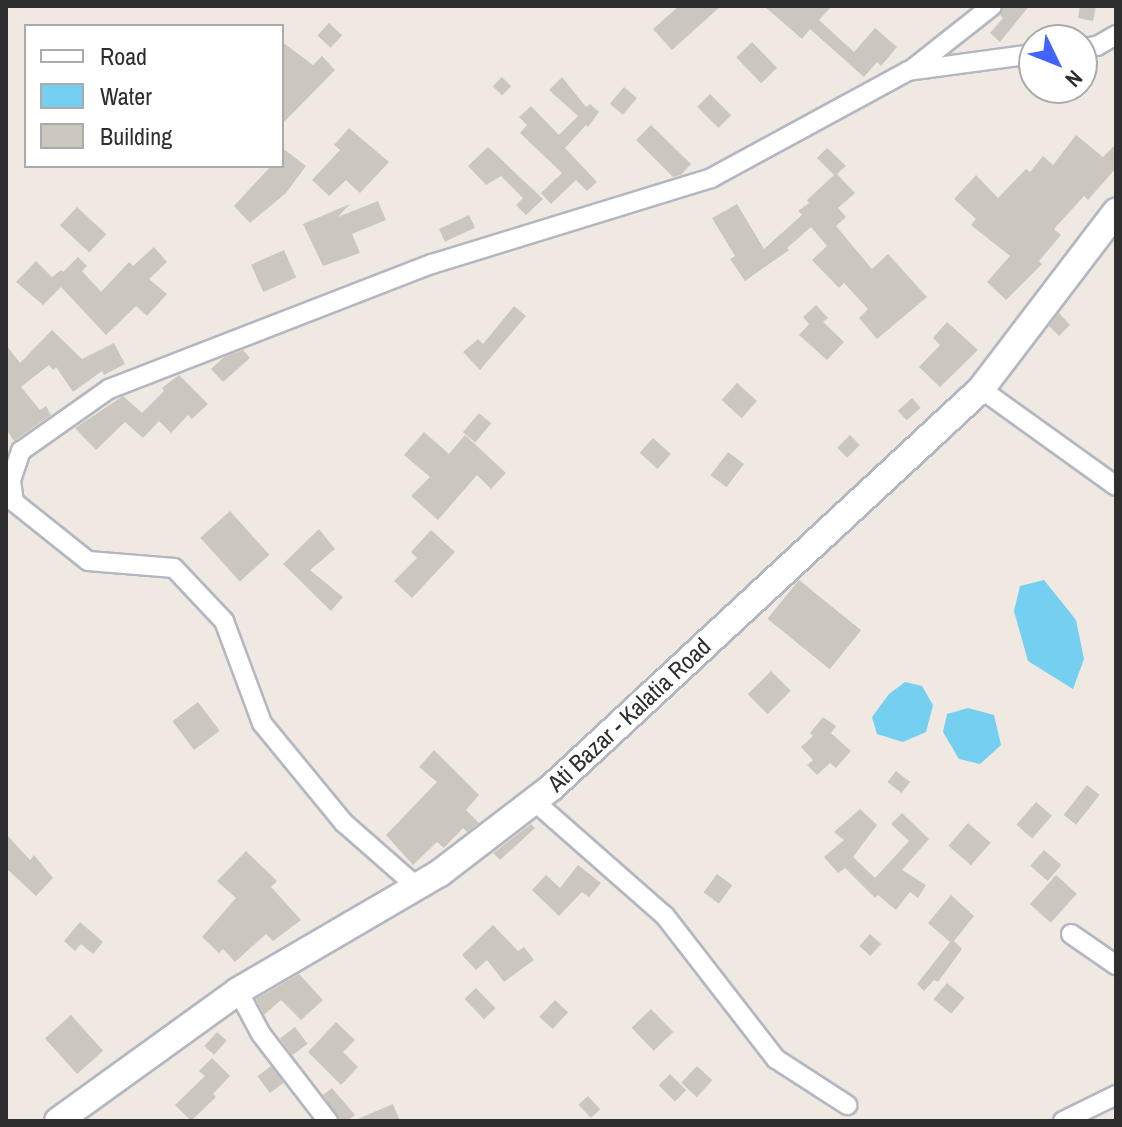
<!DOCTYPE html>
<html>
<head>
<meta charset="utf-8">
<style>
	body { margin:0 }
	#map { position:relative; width:1122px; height:1127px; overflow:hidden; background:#efe9e1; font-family:"Archivo Narrow",sans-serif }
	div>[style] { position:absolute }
	.water>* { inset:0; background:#75cff0 }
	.building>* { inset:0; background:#cbc7bf; transform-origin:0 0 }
	.roads { filter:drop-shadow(2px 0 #b4b7c1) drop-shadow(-2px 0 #b4b7c1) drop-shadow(0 2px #b4b7c1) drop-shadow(0 -2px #b4b7c1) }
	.minor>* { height:18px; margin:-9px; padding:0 9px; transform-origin:9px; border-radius:9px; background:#fff }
	.secondary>* { height:26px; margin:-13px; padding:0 13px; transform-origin:13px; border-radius:13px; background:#fff }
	span { translate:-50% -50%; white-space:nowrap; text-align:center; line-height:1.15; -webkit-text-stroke:7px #fff; paint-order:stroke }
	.street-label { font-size:24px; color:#2e2e2e }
	.frame { position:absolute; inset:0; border:8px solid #2e2e2e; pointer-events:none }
	.legend { position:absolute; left:24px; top:24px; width:260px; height:144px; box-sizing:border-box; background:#fff; border:2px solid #ababab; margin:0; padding:10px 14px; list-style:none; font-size:24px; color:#2e2e2e }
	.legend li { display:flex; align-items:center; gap:16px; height:40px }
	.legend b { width:40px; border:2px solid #ababab }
	.north { position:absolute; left:1018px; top:24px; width:80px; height:80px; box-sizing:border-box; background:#fff; border:2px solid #ababab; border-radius:50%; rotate:133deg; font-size:22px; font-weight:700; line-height:32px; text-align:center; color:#2e2e2e }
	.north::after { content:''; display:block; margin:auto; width:28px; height:36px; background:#4264fb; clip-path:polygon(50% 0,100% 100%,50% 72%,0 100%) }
</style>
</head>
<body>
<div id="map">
	<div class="water">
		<div style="clip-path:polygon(1044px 580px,1076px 620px,1084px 659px,1073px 689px,1028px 661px,1014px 611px,1020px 586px)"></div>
		<div style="clip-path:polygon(905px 682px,922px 686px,933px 705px,926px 732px,903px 742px,877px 734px,872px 717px,889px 694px)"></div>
		<div style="clip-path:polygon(968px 708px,994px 715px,1001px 745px,980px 764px,959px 759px,943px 732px,947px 714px)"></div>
	</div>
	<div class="building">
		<div style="clip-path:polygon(679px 6px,721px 6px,672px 50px,653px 29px)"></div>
		<div style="clip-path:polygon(764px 6px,832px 6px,819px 20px,854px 52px,875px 28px,897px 47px,881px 66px,877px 62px,864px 77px,810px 29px,802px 39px)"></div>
		<div style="clip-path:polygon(1004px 6px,1029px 6px,1000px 42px,990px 33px,1003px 18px,1000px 15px)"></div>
		<div style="clip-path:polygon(1080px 6px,1096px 6px,1093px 21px,1078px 18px)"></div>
		<div style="left:329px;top:23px;width:18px;height:17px;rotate:43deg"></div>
		<div style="clip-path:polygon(282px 42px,313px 65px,322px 56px,335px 70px,282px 124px)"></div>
		<div style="left:752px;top:42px;width:36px;height:22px;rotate:46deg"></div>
		<div style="left:502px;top:77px;width:13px;height:13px;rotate:45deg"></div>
		<div style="clip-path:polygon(562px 77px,586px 107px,590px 104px,599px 112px,588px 127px,586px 125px,565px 148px,597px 182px,587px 191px,576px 180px,551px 204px,541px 193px,562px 173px,520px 133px,527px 125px,519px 117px,531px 106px,559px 135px,578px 116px,549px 90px)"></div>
		<div style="left:624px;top:87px;width:17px;height:22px;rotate:40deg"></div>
		<div style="left:710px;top:94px;width:30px;height:18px;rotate:45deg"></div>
		<div style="clip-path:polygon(651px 125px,691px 164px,681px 175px,673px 177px,636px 140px)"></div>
		<div style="clip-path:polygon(349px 128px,389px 162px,360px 193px,346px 180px,329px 196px,312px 180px,340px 150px,334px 145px)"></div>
		<div style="clip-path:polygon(1076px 135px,1103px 157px,1116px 144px,1116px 168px,1088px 200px,1084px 196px,1054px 229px,1061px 235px,1039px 261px,1042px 264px,1006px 300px,987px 282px,1010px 256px,971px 225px,976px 219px,954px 199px,976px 175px,998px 198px,1026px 169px,1030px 172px,1043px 156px,1053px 165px)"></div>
		<div style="clip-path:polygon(488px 147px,543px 199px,526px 215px,516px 205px,523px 198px,501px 176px,486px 185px,468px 166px)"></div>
		<div style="clip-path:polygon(282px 148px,306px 166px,286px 193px,250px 223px,234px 206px,271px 166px,282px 166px)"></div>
		<div style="clip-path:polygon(827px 148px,846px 166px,837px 174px,855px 193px,838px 208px,846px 217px,836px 226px,872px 269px,888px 254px,927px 297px,877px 339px,859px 318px,868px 309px,844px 283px,839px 288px,812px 260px,827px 246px,811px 227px,787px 248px,789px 250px,745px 281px,730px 259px,735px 256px,712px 218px,737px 204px,764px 249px,802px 215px,798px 211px,809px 203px,807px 200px,834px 175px,817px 158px)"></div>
		<div style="clip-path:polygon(378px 201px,386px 220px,352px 234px,360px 253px,323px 266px,303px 224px,350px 204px,338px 217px)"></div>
		<div style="left:77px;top:207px;width:40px;height:25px;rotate:43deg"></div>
		<div style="left:469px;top:215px;width:14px;height:33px;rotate:65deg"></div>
		<div style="clip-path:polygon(154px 247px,167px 262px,149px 279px,167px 294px,147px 316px,136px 306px,106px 335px,61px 287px,43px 305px,16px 282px,36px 261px,52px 277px,61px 270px,63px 272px,78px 257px,87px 266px,82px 271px,101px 292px,129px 262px,133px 266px)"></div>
		<div style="left:284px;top:250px;width:30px;height:36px;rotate:66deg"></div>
		<div style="clip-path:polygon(816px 305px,828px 318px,823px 322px,844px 342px,827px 360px,799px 335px,809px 324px,803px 317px)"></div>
		<div style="clip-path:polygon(514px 306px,526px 316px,480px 370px,463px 352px,478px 339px,483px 344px)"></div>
		<div style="clip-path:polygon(1059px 313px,1070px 325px,1059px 336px,1049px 326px)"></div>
		<div style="clip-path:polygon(947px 322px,978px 350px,940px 387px,919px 367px,940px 345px,933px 338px)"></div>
		<div style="clip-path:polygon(52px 330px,82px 359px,114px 343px,125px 364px,104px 375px,102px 371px,73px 392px,56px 367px,53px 370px,49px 365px,21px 387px,40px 410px,46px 406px,51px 415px,14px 441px,6px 429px,6px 345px,20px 363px)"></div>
		<div style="clip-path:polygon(243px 350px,250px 358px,223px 382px,211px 369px,224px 357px)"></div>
		<div style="clip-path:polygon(179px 375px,208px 404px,192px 419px,188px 415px,171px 433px,159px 421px,143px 438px,125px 422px,96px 450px,75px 428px,123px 396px,142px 413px,164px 391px,162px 388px)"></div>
		<div style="left:737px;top:383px;width:27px;height:23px;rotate:42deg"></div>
		<div style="left:912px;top:398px;width:13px;height:19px;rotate:48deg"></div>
		<div style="left:479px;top:413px;width:16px;height:25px;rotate:40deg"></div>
		<div style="clip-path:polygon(424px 432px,449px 454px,465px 435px,506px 473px,491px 489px,477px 475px,438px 520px,411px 496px,430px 477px,404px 455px)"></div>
		<div style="left:850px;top:435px;width:14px;height:18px;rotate:45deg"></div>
		<div style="left:653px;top:438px;width:24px;height:20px;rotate:42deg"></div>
		<div style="left:728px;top:452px;width:20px;height:29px;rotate:37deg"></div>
		<div style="left:230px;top:511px;width:59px;height:40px;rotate:48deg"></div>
		<div style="clip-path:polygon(319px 529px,335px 549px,310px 570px,343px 597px,331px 611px,283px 564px)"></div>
		<div style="clip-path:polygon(431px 530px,455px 552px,412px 598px,394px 581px,417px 558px,411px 552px)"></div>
		<div style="left:799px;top:580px;width:80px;height:50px;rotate:39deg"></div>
		<div style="left:771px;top:671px;width:28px;height:33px;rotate:45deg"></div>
		<div style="left:198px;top:702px;width:36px;height:32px;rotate:53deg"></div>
		<div style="clip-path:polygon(823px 717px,836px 726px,831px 733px,851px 751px,836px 768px,830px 763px,817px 775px,807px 765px,813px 760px,801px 747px,813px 736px,810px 733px)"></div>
		<div style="clip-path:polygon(434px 750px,479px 795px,466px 810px,479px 823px,467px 832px,463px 828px,444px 848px,437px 842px,413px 865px,386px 835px,437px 782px,419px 767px)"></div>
		<div style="left:896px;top:771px;width:18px;height:14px;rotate:38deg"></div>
		<div style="left:1087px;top:785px;width:16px;height:38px;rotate:38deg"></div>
		<div style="left:1036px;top:802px;width:21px;height:30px;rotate:41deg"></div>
		<div style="clip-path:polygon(860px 809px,877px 825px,853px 857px,875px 878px,909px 841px,891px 824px,902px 813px,929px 839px,902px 870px,926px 885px,918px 898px,910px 892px,896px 910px,878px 895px,875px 898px,845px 868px,838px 873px,824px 857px,844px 840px,834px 832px)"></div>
		<div style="left:968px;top:823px;width:30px;height:30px;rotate:41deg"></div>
		<div style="clip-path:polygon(531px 824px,535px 828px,500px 860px,493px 853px)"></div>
		<div style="clip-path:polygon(6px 834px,30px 860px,34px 855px,53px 878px,36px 896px,6px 868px)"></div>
		<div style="left:1044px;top:850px;width:23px;height:21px;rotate:41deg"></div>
		<div style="clip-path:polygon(246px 851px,277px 881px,271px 887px,301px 920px,273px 941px,266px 934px,235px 962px,223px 949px,219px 953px,202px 937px,236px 898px,217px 881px)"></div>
		<div style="clip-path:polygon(578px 865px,601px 883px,589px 897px,582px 892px,559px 916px,532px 890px,546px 875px,560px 888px)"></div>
		<div style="left:717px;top:874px;width:19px;height:23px;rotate:36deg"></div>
		<div style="left:1056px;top:875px;width:28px;height:39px;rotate:42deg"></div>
		<div style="clip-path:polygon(951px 895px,974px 916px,954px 941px,962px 949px,938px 982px,934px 980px,924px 991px,917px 984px,950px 942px,928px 923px)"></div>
		<div style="clip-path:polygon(80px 922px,103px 942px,93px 954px,81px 944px,75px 951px,64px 941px)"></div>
		<div style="clip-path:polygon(493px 925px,518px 951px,524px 947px,534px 960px,504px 982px,487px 960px,476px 970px,462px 955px)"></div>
		<div style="left:870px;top:934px;width:15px;height:16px;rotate:42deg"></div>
		<div style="clip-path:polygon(299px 974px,323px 1000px,301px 1020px,281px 1000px,264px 1015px,256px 999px)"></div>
		<div style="left:947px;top:983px;width:23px;height:21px;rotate:40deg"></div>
		<div style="left:476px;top:988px;width:28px;height:16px;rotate:46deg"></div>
		<div style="left:555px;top:1000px;width:18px;height:23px;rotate:43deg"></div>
		<div style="left:651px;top:1009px;width:32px;height:27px;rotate:46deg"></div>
		<div style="left:71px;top:1015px;width:48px;height:35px;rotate:48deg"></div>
		<div style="clip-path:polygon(336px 1022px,355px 1040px,343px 1052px,358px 1067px,341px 1085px,308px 1052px)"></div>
		<div style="left:295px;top:1027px;width:21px;height:19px;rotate:53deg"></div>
		<div style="left:217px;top:1032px;width:13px;height:19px;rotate:42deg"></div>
		<div style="clip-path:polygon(212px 1058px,230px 1076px,213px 1094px,216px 1097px,191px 1121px,175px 1105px,205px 1076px,199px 1071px)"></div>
		<div style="left:271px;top:1066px;width:21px;height:17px;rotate:53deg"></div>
		<div style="left:697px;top:1066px;width:21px;height:23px;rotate:43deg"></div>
		<div style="left:670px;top:1074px;width:23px;height:16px;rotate:45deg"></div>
		<div style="clip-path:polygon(332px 1088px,355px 1115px,347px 1121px,340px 1121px,323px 1095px)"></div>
		<div style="left:588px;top:1096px;width:18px;height:13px;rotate:47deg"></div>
		<div style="clip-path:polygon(393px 1104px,400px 1121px,353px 1121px)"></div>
	</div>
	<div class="roads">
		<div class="minor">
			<div style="left:1082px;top:48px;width:15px;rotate:-8deg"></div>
			<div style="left:1097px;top:46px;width:22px;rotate:-30deg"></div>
			<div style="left:911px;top:70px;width:103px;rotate:-38.3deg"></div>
			<div style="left:981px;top:389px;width:166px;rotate:35.7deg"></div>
			<div style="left:534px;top:801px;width:174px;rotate:41.3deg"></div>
			<div style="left:665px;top:916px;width:181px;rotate:52.2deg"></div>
			<div style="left:776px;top:1059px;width:85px;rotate:32.9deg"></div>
			<div style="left:416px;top:886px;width:96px;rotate:-138.8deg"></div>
			<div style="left:344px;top:823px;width:129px;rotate:-129.4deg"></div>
			<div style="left:262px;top:723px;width:109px;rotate:-110.4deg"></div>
			<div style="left:224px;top:621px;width:73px;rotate:-133.3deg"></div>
			<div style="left:174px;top:568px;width:86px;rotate:-175.3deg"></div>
			<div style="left:88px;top:561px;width:95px;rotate:-141.4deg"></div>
			<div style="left:14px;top:502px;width:22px;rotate:-98deg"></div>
			<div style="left:11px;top:480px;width:31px;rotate:-71deg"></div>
			<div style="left:21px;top:451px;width:108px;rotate:-35.2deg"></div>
			<div style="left:109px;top:389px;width:346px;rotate:-21.2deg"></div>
			<div style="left:432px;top:264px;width:292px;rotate:-17.1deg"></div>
			<div style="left:711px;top:178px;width:224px;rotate:-28.5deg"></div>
			<div style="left:908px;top:71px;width:127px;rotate:-7.7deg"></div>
			<div style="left:1071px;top:934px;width:55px;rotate:34.6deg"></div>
			<div style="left:238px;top:991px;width:49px;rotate:61.9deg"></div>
			<div style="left:261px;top:1034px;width:110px;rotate:52.4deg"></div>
			<div style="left:1063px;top:1121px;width:59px;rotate:-26.1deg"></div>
		</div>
		<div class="secondary">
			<div style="left:58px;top:1121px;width:222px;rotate:-35.8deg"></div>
			<div style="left:238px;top:991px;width:234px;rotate:-30.3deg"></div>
			<div style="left:440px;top:873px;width:141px;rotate:-37.5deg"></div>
			<div style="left:552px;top:787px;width:585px;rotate:-42.85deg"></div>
			<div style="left:981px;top:389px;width:223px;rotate:-52.7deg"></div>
		</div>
	</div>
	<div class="street-label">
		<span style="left:629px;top:715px;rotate:-43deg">Ati Bazar - Kalatia Road</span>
	</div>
	<div class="frame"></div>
	<ul class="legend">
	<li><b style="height:10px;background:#fff"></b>Road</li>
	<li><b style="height:22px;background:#75cff0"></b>Water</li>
	<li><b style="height:22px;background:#cbc7bf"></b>Building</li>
	</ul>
	<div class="north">N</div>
</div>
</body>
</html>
